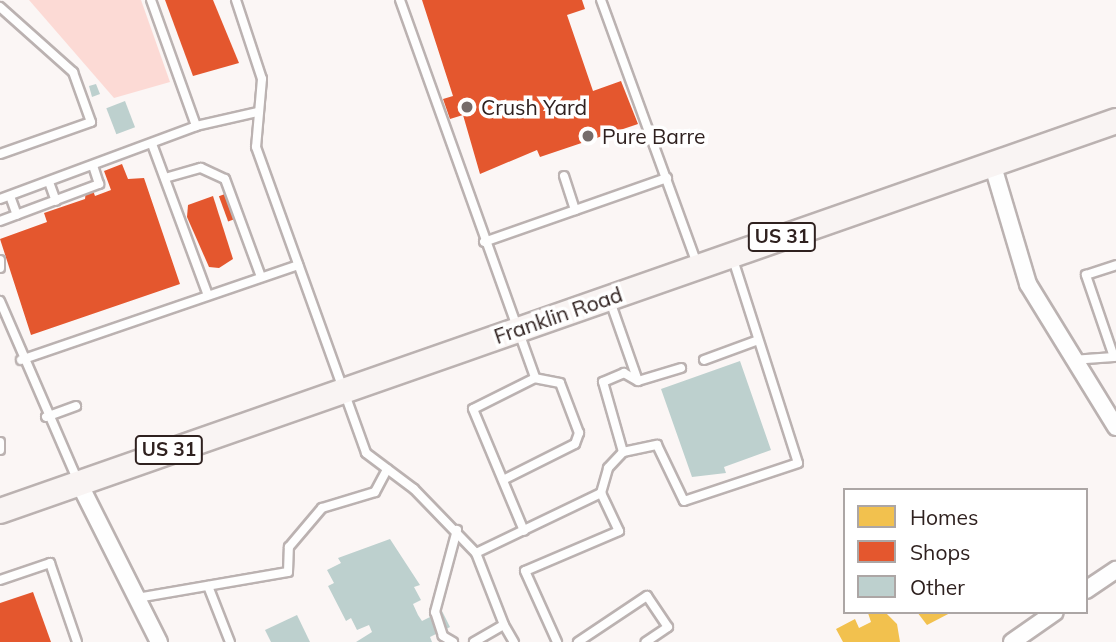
<!DOCTYPE html>
<html>
<head>
<meta charset="utf-8">
<style>
	body { margin:0 }
	#map { position:relative; width:1116px; height:642px; overflow:hidden; background:#fbf6f5; font-family:Mulish,sans-serif }
	div>[style] { position:absolute }
	.green>* { inset:0; background:#fcdad5 }
	.homes>* { inset:0; background:#f2c14e }
	.shops>* { inset:0; background:#e4572e; transform-origin:0 0 }
	.building>* { inset:0; background:#bdd0ce; transform-origin:0 0 }
	.roads { filter:drop-shadow(2px 0 #bbb2b1) drop-shadow(-2px 0 #bbb2b1) drop-shadow(0 2px #bbb2b1) drop-shadow(0 -2px #bbb2b1) }
	.service>* { height:8px; margin:-4px; padding:0 4px; transform-origin:4px; border-radius:4px; background:#fefefe }
	.minor>* { height:16px; margin:-8px; padding:0 8px; transform-origin:8px; border-radius:8px; background:#fefefe }
	.primary>* { height:24px; margin:-12px; padding:0 12px; transform-origin:12px; border-radius:12px; background:#f9f4f3 }
	.dots>* { width:19px; height:19px; translate:-50% -50%; box-sizing:border-box; border:4px solid #fff; border-radius:50% }
	span { translate:-50% -50%; white-space:nowrap; text-align:center; line-height:1.15; -webkit-text-stroke:7px #fff; paint-order:stroke }
	.shield-label span { padding:2px 5px; background:#fff; border:2px solid; border-radius:5px; -webkit-text-stroke-width:0 }
	.shield-label { font-size:19px; color:#2f211f; font-weight:700 }
	.poi-label { font-size:21px; color:#2f211f }
	.left { translate:0 -50%; text-align:left }
	.street-label { font-size:21px; color:#2f211f }
	.legend { position:absolute; left:843px; top:488px; width:245px; height:126px; box-sizing:border-box; background:#fff; border:2px solid #aca6a5; margin:0; padding:9px 12px; list-style:none; font-size:21px; color:#2f211f }
	.legend li { display:flex; align-items:center; gap:14px; height:35px }
	.legend b { width:35px; border:2px solid #aca6a5 }
</style>
</head>
<body>
<div id="map">
	<div class="green">
		<div style="clip-path:polygon(29px 0,141px 0,170px 82px,114px 98px)"></div>
	</div>
	<div class="homes">
		<div style="clip-path:polygon(885px 612px,897px 624px,900px 642px,843px 642px,836px 629px,855px 619px,859px 628px,871px 622px,868px 613px)"></div>
		<div style="clip-path:polygon(917px 612px,952px 612px,927px 625px)"></div>
	</div>
	<div class="shops">
		<div style="clip-path:polygon(165px 0,213px 0,239px 63px,193px 76px)"></div>
		<div style="clip-path:polygon(422px 0,582px 0,585px 9px,567px 15px,593px 91px,621px 81px,638px 124px,540px 157px,537px 150px,480px 174px,463px 115px,450px 119px,443px 99px,453px 96px)"></div>
		<div style="clip-path:polygon(122px 164px,128px 179px,144px 178px,180px 284px,31px 335px,0 239px,47px 222px,44px 213px,85px 199px,86px 190px,92px 188px,95px 196px,111px 190px,104px 171px)"></div>
		<div style="left:233px;top:191px;width:27px;height:15px;rotate:70deg"></div>
		<div style="clip-path:polygon(213px 196px,233px 259px,219px 268px,209px 267px,187px 217px,188px 205px)"></div>
		<div style="clip-path:polygon(33px 592px,51px 642px,0 642px,0 603px)"></div>
	</div>
	<div class="building">
		<div style="clip-path:polygon(96px 84px,100px 94px,92px 97px,89px 86px)"></div>
		<div style="left:125px;top:101px;width:28px;height:20px;rotate:69deg"></div>
		<div style="clip-path:polygon(740px 361px,771px 450px,724px 467px,726px 473px,692px 477px,661px 389px)"></div>
		<div style="clip-path:polygon(390px 539px,420px 585px,414px 587px,421px 600px,413px 604px,418px 615px,422px 621px,442px 611px,450px 627px,430px 637px,432px 642px,356px 642px,372px 632px,369px 625px,357px 630px,351px 618px,346px 621px,328px 586px,334px 583px,327px 570px,341px 563px,338px 558px)"></div>
		<div style="clip-path:polygon(297px 615px,310px 642px,271px 642px,265px 630px)"></div>
	</div>
	<div class="roads">
		<div class="service">
			<div style="left:151px;top:0;width:134px;rotate:70.3deg"></div>
			<div style="left:236px;top:0;width:83px;rotate:71.8deg"></div>
			<div style="left:262px;top:79px;width:68px;rotate:95deg"></div>
			<div style="left:256px;top:147px;width:325px;rotate:70.2deg"></div>
			<div style="left:366px;top:453px;width:60px;rotate:36.9deg"></div>
			<div style="left:414px;top:489px;width:89px;rotate:45.9deg"></div>
			<div style="left:476px;top:553px;width:139px;rotate:-25.6deg"></div>
			<div style="left:601px;top:493px;width:42px;rotate:64.7deg"></div>
			<div style="left:619px;top:531px;width:102px;rotate:156.9deg"></div>
			<div style="left:525px;top:571px;width:78px;rotate:65.7deg"></div>
			<div style="left:400px;top:0;width:401px;rotate:70.3deg"></div>
			<div style="left:535px;top:378px;width:69px;rotate:153.4deg"></div>
			<div style="left:473px;top:409px;width:132px;rotate:67.3deg"></div>
			<div style="left:601px;top:0;width:281px;rotate:70deg"></div>
			<div style="left:0;top:7px;width:98px;rotate:41.7deg"></div>
			<div style="left:73px;top:72px;width:53px;rotate:70.2deg"></div>
			<div style="left:91px;top:122px;width:96px;rotate:160.6deg"></div>
			<div style="left:152px;top:144px;width:161px;rotate:69.7deg"></div>
			<div style="left:564px;top:176px;width:36px;rotate:72deg"></div>
			<div style="left:165px;top:178px;width:37px;rotate:-16deg"></div>
			<div style="left:201px;top:168px;width:26px;rotate:25deg"></div>
			<div style="left:225px;top:179px;width:104px;rotate:69.8deg"></div>
			<div style="left:49px;top:182px;width:20px;rotate:70deg"></div>
			<div style="left:10px;top:196px;width:20px;rotate:70deg"></div>
			<div style="left:0;top:199px;width:209px;rotate:-20.4deg"></div>
			<div style="left:196px;top:126px;width:63px;rotate:-12.9deg"></div>
			<div style="left:0;top:221px;width:106px;rotate:-20.5deg"></div>
			<div style="left:99px;top:184px;width:19px;rotate:-108deg"></div>
			<div style="left:484px;top:242px;width:194px;rotate:-19.3deg"></div>
			<div style="left:0;top:260px;width:8px;rotate:90deg"></div>
			<div style="left:0;top:301px;width:196px;rotate:66.6deg"></div>
			<div style="left:21px;top:360px;width:293px;rotate:-18.9deg"></div>
			<div style="left:704px;top:360px;width:55px;rotate:-20.1deg"></div>
			<div style="left:1072px;top:360px;width:42px;rotate:-4.1deg"></div>
			<div style="left:1114px;top:357px;width:87px;rotate:-108.9deg"></div>
			<div style="left:1086px;top:275px;width:32px;rotate:-18deg"></div>
			<div style="left:638px;top:381px;width:45px;rotate:-16.8deg"></div>
			<div style="left:46px;top:417px;width:32px;rotate:-20deg"></div>
			<div style="left:0;top:442px;width:8px;rotate:90deg"></div>
			<div style="left:623px;top:452px;width:35px;rotate:-12deg"></div>
			<div style="left:657px;top:445px;width:62px;rotate:64.3deg"></div>
			<div style="left:684px;top:501px;width:120px;rotate:-18.4deg"></div>
			<div style="left:798px;top:463px;width:214px;rotate:-107.7deg"></div>
			<div style="left:503px;top:480px;width:80px;rotate:-26.6deg"></div>
			<div style="left:575px;top:444px;width:12px;rotate:-70deg"></div>
			<div style="left:579px;top:433px;width:53px;rotate:-110.8deg"></div>
			<div style="left:560px;top:383px;width:25px;rotate:-169deg"></div>
			<div style="left:601px;top:493px;width:26px;rotate:-74deg"></div>
			<div style="left:608px;top:468px;width:22px;rotate:-47deg"></div>
			<div style="left:623px;top:452px;width:73px;rotate:-105.9deg"></div>
			<div style="left:603px;top:382px;width:23px;rotate:-23deg"></div>
			<div style="left:624px;top:373px;width:16px;rotate:30deg"></div>
			<div style="left:638px;top:381px;width:85px;rotate:-109.3deg"></div>
			<div style="left:476px;top:553px;width:77px;rotate:68.7deg"></div>
			<div style="left:0;top:580px;width:53px;rotate:-18.8deg"></div>
			<div style="left:50px;top:563px;width:83px;rotate:71.1deg"></div>
			<div style="left:208px;top:586px;width:60px;rotate:68.6deg"></div>
			<div style="left:137px;top:598px;width:153px;rotate:-9.8deg"></div>
			<div style="left:288px;top:572px;width:25px;rotate:-88deg"></div>
			<div style="left:289px;top:547px;width:51px;rotate:-49.8deg"></div>
			<div style="left:322px;top:508px;width:55px;rotate:-16.8deg"></div>
			<div style="left:375px;top:492px;width:26px;rotate:-62deg"></div>
			<div style="left:453px;top:642px;width:12px;rotate:-149deg"></div>
			<div style="left:443px;top:636px;width:25px;rotate:-108deg"></div>
			<div style="left:435px;top:612px;width:85px;rotate:-75deg"></div>
			<div style="left:474px;top:642px;width:34px;rotate:-30deg"></div>
			<div style="left:504px;top:625px;width:20px;rotate:60deg"></div>
			<div style="left:578px;top:642px;width:83px;rotate:-33.7deg"></div>
			<div style="left:647px;top:596px;width:37px;rotate:56deg"></div>
			<div style="left:668px;top:627px;width:27px;rotate:146deg"></div>
		</div>
		<div class="minor">
			<div style="left:992px;top:163px;width:126px;rotate:73.4deg"></div>
			<div style="left:1028px;top:284px;width:168px;rotate:58.4deg"></div>
			<div style="left:79px;top:483px;width:178px;rotate:63.3deg"></div>
			<div style="left:1086px;top:590px;width:36px;rotate:-34deg"></div>
			<div style="left:1012px;top:642px;width:52px;rotate:-34.9deg"></div>
		</div>
		<div class="primary">
			<div style="left:0;top:511px;width:1182px;rotate:-19.26deg"></div>
		</div>
	</div>
	<div class="dots">
		<div style="left:467px;top:107px;background:#766c6a"></div>
		<div style="left:588px;top:136px;background:#766c6a"></div>
	</div>
	<div class="shield-label">
		<span style="left:782px;top:237px">US 31</span>
		<span style="left:169px;top:450px">US 31</span>
	</div>
	<div class="poi-label">
		<span class="left" style="left:481px;top:107px">Crush Yard</span>
		<span class="left" style="left:602px;top:136px">Pure Barre</span>
	</div>
	<div class="street-label">
		<span style="left:558px;top:315px;rotate:-19deg">Franklin Road</span>
	</div>
	<ul class="legend">
	<li><b style="height:19px;background:#f2c14e"></b>Homes</li>
	<li><b style="height:19px;background:#e4572e"></b>Shops</li>
	<li><b style="height:19px;background:#bdd0ce"></b>Other</li>
	</ul>
</div>
</body>
</html>
